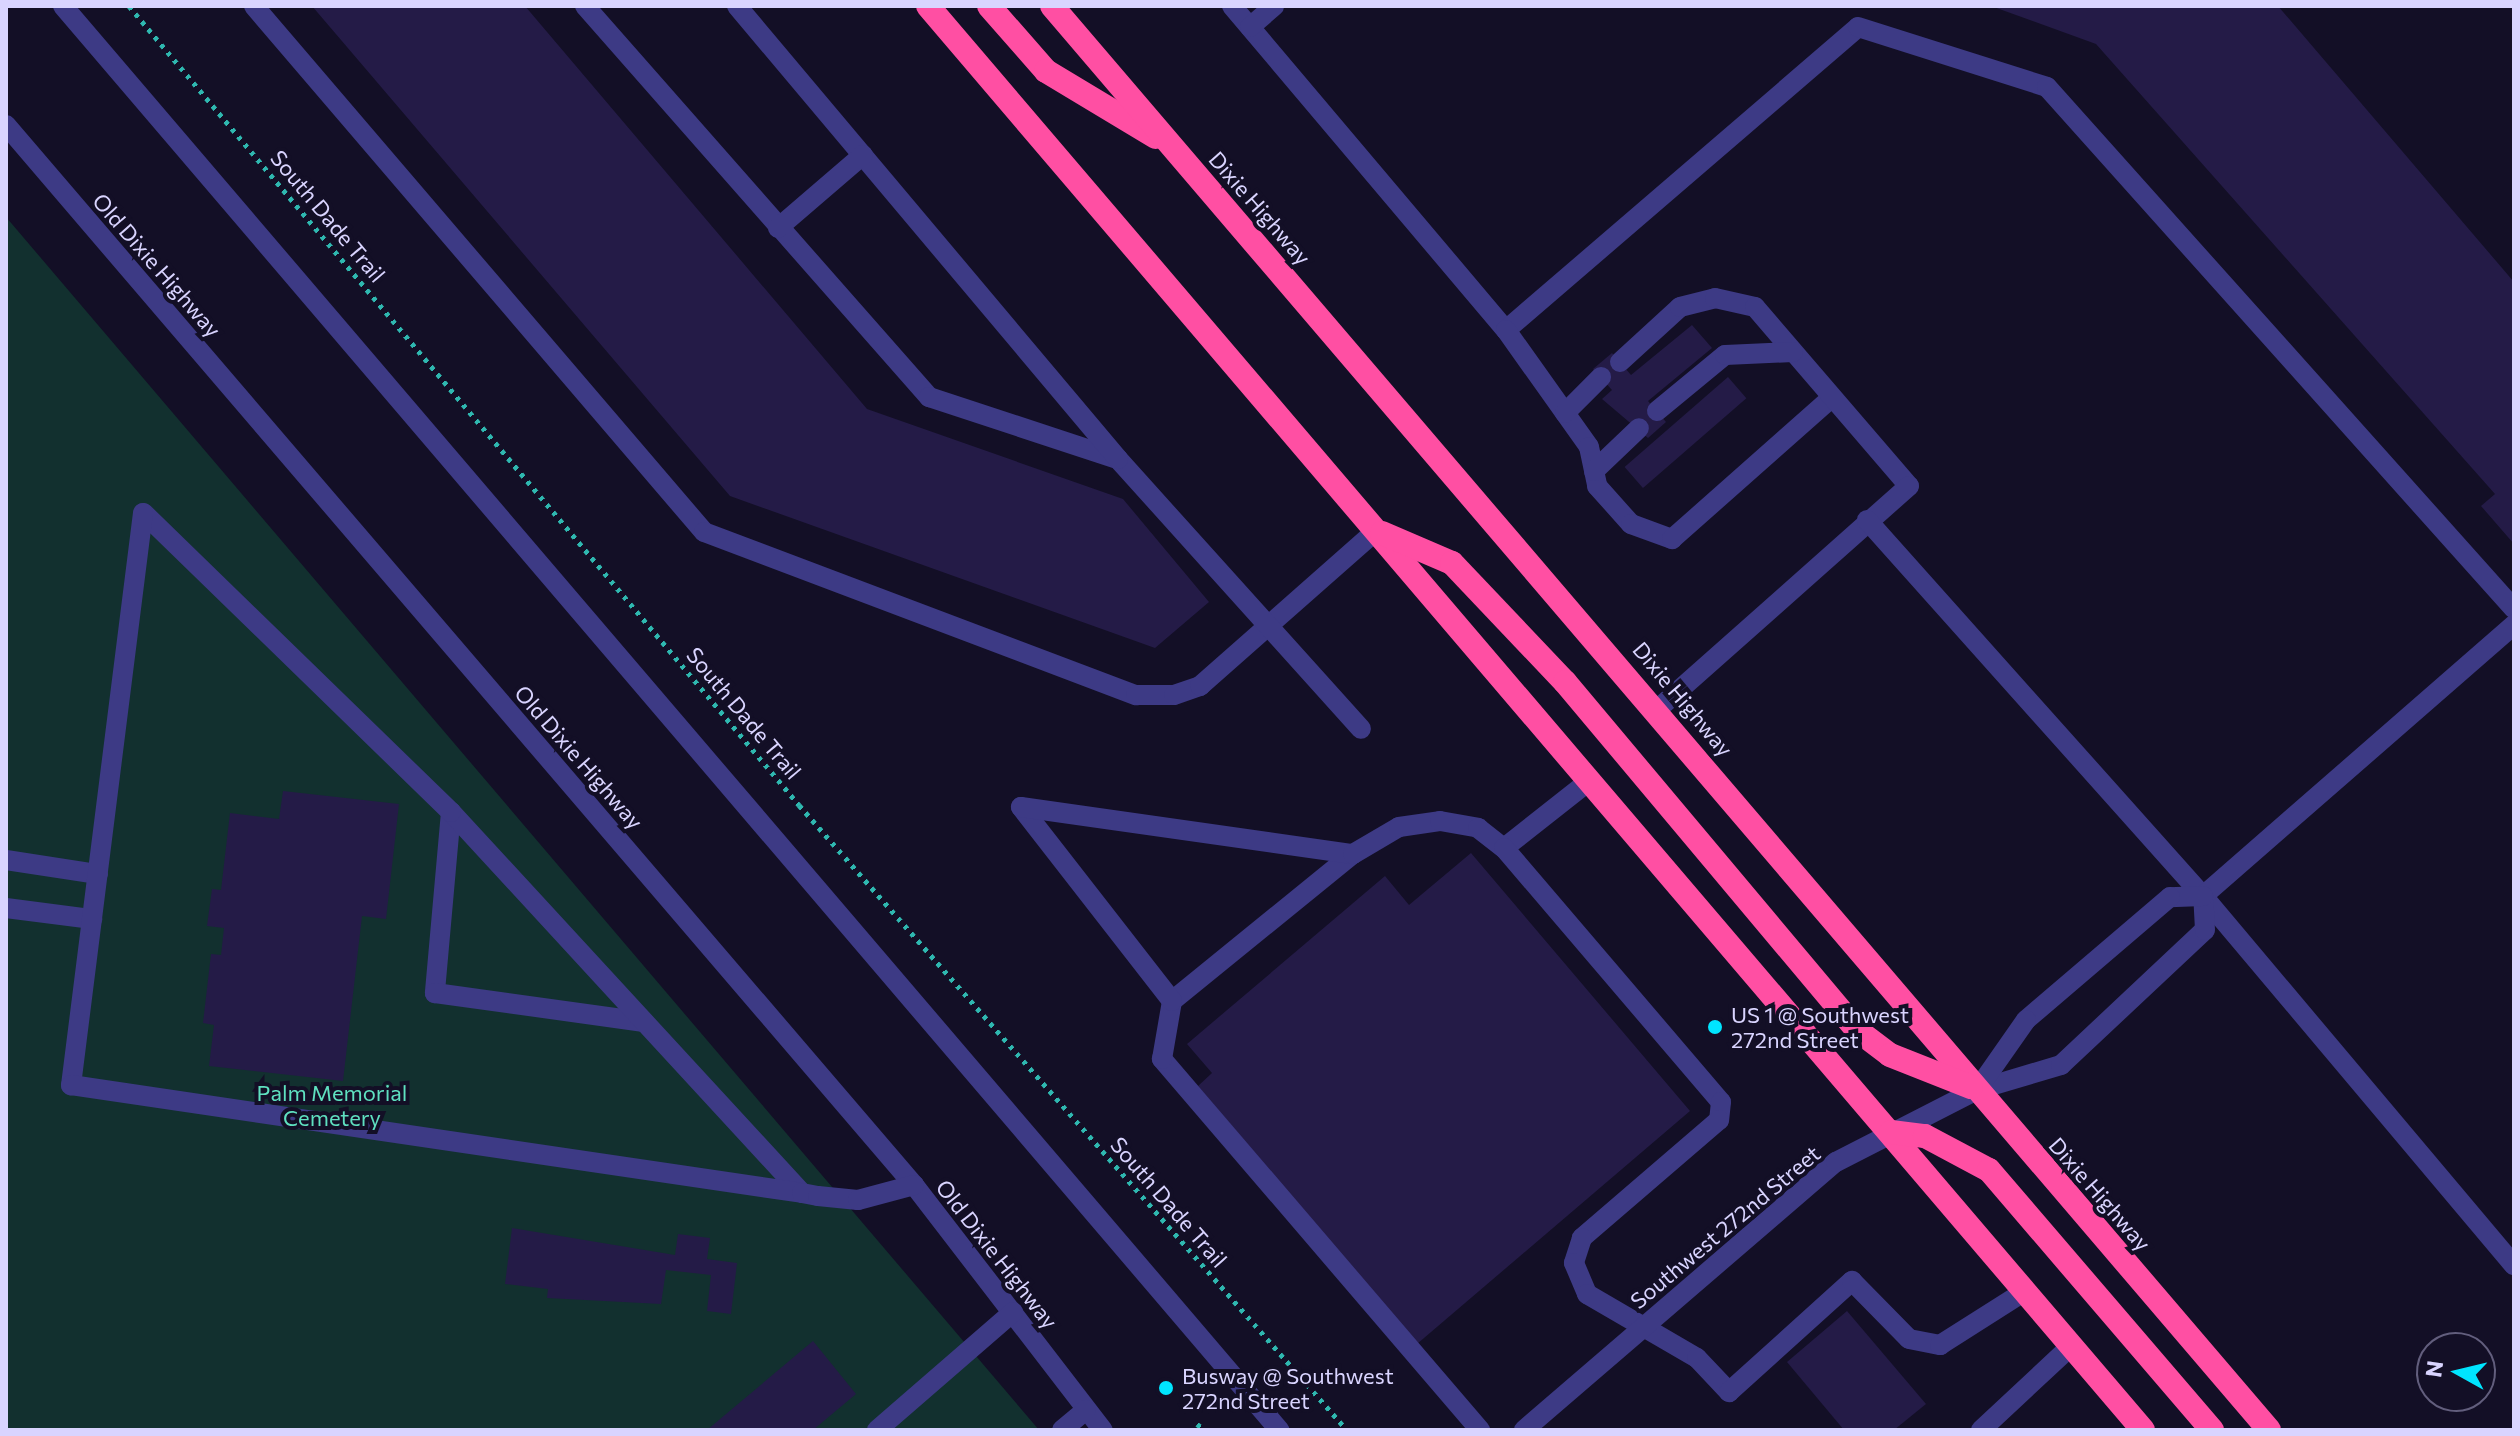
<!DOCTYPE html>
<html>
<head>
<meta charset="utf-8">
<style>
	body { margin:0 }
	#map { position:relative; width:2520px; height:1436px; overflow:hidden; background:#130f26; font-family:Commissioner,sans-serif }
	div>[style] { position:absolute }
	.green>* { inset:0; background:#12302f }
	.building>* { inset:0; background:#241b47; transform-origin:0 0 }
	.path>* { height:5px; margin-top:-2.5px; transform-origin:0; background:repeating-linear-gradient(90deg,#2fb8b0 0 4px,transparent 0 10px) }
	.minor>* { height:20px; margin:-10px; padding:0 10px; transform-origin:10px; border-radius:10px; background:#3d3a85 }
	.highway>* { height:24px; margin:-12px; padding:0 12px; transform-origin:12px; border-radius:12px; background:#ff4fa3 }
	.dots>* { width:22px; height:22px; translate:-50% -50%; box-sizing:border-box; border:4px solid #130f26; border-radius:50% }
	span { translate:-50% -50%; white-space:nowrap; text-align:center; line-height:1.15; -webkit-text-stroke:8px #130f26; paint-order:stroke }
	.street-label { font-size:22px; color:#d9d4ff }
	.poi-label { font-size:22px; color:#d9d4ff }
	.left { translate:0 -50%; text-align:left }
	.park-label { font-size:22px; color:#5fe0c0 }
	.frame { position:absolute; inset:0; border:8px solid #d9d4ff; pointer-events:none }
	.north { position:absolute; left:2416px; top:1332px; width:80px; height:80px; box-sizing:border-box; background:#130f26; border:2px solid #625e7d; border-radius:50%; rotate:278deg; font-size:22px; font-weight:700; line-height:32px; text-align:center; color:#d9d4ff }
	.north::after { content:''; display:block; margin:auto; width:28px; height:36px; background:#00e5ff; clip-path:polygon(50% 0,100% 100%,50% 72%,0 100%) }
</style>
</head>
<body>
<div id="map">
	<div class="green">
		<div style="clip-path:polygon(6px 217px,1039px 1430px,6px 1430px)"></div>
	</div>
	<div class="building">
		<div style="clip-path:polygon(312px 6px,525px 6px,867px 409px,1123px 499px,1209px 602px,1155px 648px,730px 496px)"></div>
		<div style="clip-path:polygon(1991px 6px,2278px 6px,2514px 282px,2514px 544px,2481px 506px,2495px 494px,2096px 44px)"></div>
		<div style="clip-path:polygon(1692px 325px,1712px 348px,1648px 401px,1666px 422px,1648px 438px,1602px 399px,1612px 390px,1593px 369px,1612px 353px,1631px 375px)"></div>
		<div style="left:1728px;top:377px;width:28px;height:137px;rotate:49deg"></div>
		<div style="clip-path:polygon(283px 791px,399px 804px,386px 919px,362px 916px,343px 1081px,209px 1066px,214px 1025px,203px 1023px,211px 954px,221px 955px,224px 928px,207px 926px,212px 889px,221px 890px,230px 813px,279px 819px)"></div>
		<div style="clip-path:polygon(1471px 853px,1690px 1111px,1417px 1344px,1198px 1086px,1212px 1073px,1187px 1044px,1385px 876px,1409px 905px)"></div>
		<div style="clip-path:polygon(512px 1228px,675px 1255px,678px 1234px,710px 1238px,707px 1259px,737px 1263px,731px 1314px,707px 1311px,711px 1275px,666px 1270px,661px 1304px,547px 1298px,548px 1289px,505px 1284px)"></div>
		<div style="clip-path:polygon(1847px 1311px,1926px 1404px,1894px 1430px,1844px 1430px,1787px 1362px)"></div>
		<div style="clip-path:polygon(813px 1341px,856px 1394px,813px 1430px,707px 1430px)"></div>
	</div>
	<div class="path">
		<div style="left:129px;top:6px;width:1043px;rotate:50.02deg"></div>
		<div style="left:799px;top:805px;width:831px;rotate:48.76deg"></div>
		<div style="left:1197px;top:1424px;width:10px;rotate:37deg"></div>
	</div>
	<div class="minor">
		<div style="left:63px;top:6px;width:1873px;rotate:49.5deg"></div>
		<div style="left:254px;top:6px;width:692px;rotate:49.45deg"></div>
		<div style="left:704px;top:532px;width:462px;rotate:20.7deg"></div>
		<div style="left:1136px;top:695px;width:38px"></div>
		<div style="left:1174px;top:695px;width:28px;rotate:-19deg"></div>
		<div style="left:1200px;top:686px;width:235px;rotate:-41.4deg"></div>
		<div style="left:585px;top:6px;width:521px;rotate:48.66deg"></div>
		<div style="left:929px;top:397px;width:199px;rotate:18.2deg"></div>
		<div style="left:1118px;top:459px;width:363px;rotate:48deg"></div>
		<div style="left:737px;top:6px;width:592px;rotate:49.93deg"></div>
		<div style="left:1232px;top:6px;width:424px;rotate:49.8deg"></div>
		<div style="left:1506px;top:330px;width:464px;rotate:-40.7deg"></div>
		<div style="left:1858px;top:27px;width:198px;rotate:17.6deg"></div>
		<div style="left:2047px;top:87px;width:700px;rotate:48.18deg"></div>
		<div style="left:1250px;top:27px;width:32px;rotate:-41deg"></div>
		<div style="left:6px;top:125px;width:1396px;rotate:49.42deg"></div>
		<div style="left:914px;top:1185px;width:309px;rotate:52.4deg"></div>
		<div style="left:778px;top:228px;width:112px;rotate:-40.7deg"></div>
		<div style="left:1506px;top:330px;width:143px;rotate:54.6deg"></div>
		<div style="left:1589px;top:447px;width:40px;rotate:78deg"></div>
		<div style="left:1597px;top:486px;width:51px;rotate:48.2deg"></div>
		<div style="left:1631px;top:524px;width:44px;rotate:20.1deg"></div>
		<div style="left:1672px;top:539px;width:210px;rotate:-41.5deg"></div>
		<div style="left:1620px;top:362px;width:81px;rotate:-42.5deg"></div>
		<div style="left:1680px;top:307px;width:36px;rotate:-14deg"></div>
		<div style="left:1715px;top:298px;width:41px;rotate:12.7deg"></div>
		<div style="left:1755px;top:307px;width:236px;rotate:49.3deg"></div>
		<div style="left:1909px;top:486px;width:336px;rotate:138.4deg"></div>
		<div style="left:1657px;top:411px;width:88px;rotate:-39.5deg"></div>
		<div style="left:1725px;top:355px;width:68px;rotate:-2.5deg"></div>
		<div style="left:1565px;top:413px;width:51px;rotate:-45deg"></div>
		<div style="left:1594px;top:471px;width:62px;rotate:-43.7deg"></div>
		<div style="left:1867px;top:520px;width:504px;rotate:48.22deg"></div>
		<div style="left:2203px;top:896px;width:483px;rotate:49.9deg"></div>
		<div style="left:451px;top:812px;width:182px;rotate:95.1deg"></div>
		<div style="left:435px;top:993px;width:211px;rotate:7.9deg"></div>
		<div style="left:1504px;top:848px;width:108px;rotate:-38.2deg"></div>
		<div style="left:6px;top:860px;width:93px;rotate:8.7deg"></div>
		<div style="left:2203px;top:896px;width:413px;rotate:-41.1deg"></div>
		<div style="left:6px;top:908px;width:87px;rotate:7.3deg"></div>
		<div style="left:1172px;top:1001px;width:233px;rotate:-39.1deg"></div>
		<div style="left:802px;top:1193px;width:518px;rotate:-132.65deg"></div>
		<div style="left:451px;top:812px;width:429px;rotate:-135.8deg"></div>
		<div style="left:143px;top:513px;width:577px;rotate:97.17deg"></div>
		<div style="left:71px;top:1085px;width:739px;rotate:8.4deg"></div>
		<div style="left:802px;top:1193px;width:16px;rotate:11deg"></div>
		<div style="left:818px;top:1196px;width:40px;rotate:5.7deg"></div>
		<div style="left:858px;top:1200px;width:58px;rotate:-15deg"></div>
		<div style="left:877px;top:1430px;width:180px;rotate:-40.9deg"></div>
		<div style="left:1062px;top:1430px;width:31px;rotate:-40deg"></div>
		<div style="left:1480px;top:1430px;width:489px;rotate:-130.6deg"></div>
		<div style="left:1162px;top:1059px;width:59px;rotate:-80.2deg"></div>
		<div style="left:1172px;top:1001px;width:246px;rotate:-127.9deg"></div>
		<div style="left:1021px;top:807px;width:335px;rotate:8.1deg"></div>
		<div style="left:1353px;top:854px;width:53px;rotate:-30.4deg"></div>
		<div style="left:1399px;top:827px;width:41px;rotate:-8.3deg"></div>
		<div style="left:1440px;top:821px;width:39px;rotate:10deg"></div>
		<div style="left:1478px;top:828px;width:33px;rotate:38deg"></div>
		<div style="left:1504px;top:848px;width:334px;rotate:49.5deg"></div>
		<div style="left:1721px;top:1102px;width:18px;rotate:96deg"></div>
		<div style="left:1719px;top:1120px;width:181px;rotate:139.3deg"></div>
		<div style="left:1582px;top:1238px;width:26px;rotate:108deg"></div>
		<div style="left:1574px;top:1263px;width:34px;rotate:67deg"></div>
		<div style="left:1587px;top:1294px;width:127px;rotate:30.2deg"></div>
		<div style="left:1697px;top:1358px;width:47px;rotate:46.7deg"></div>
		<div style="left:1729px;top:1392px;width:166px;rotate:-42.1deg"></div>
		<div style="left:1852px;top:1281px;width:81px;rotate:45.5deg"></div>
		<div style="left:1909px;top:1339px;width:32px;rotate:11deg"></div>
		<div style="left:1940px;top:1345px;width:101px;rotate:-32.4deg"></div>
		<div style="left:1524px;top:1430px;width:411px;rotate:-40.7deg"></div>
		<div style="left:1836px;top:1162px;width:158px;rotate:-27.1deg"></div>
		<div style="left:1977px;top:1090px;width:88px;rotate:-16.6deg"></div>
		<div style="left:2061px;top:1065px;width:197px;rotate:-43.2deg"></div>
		<div style="left:2205px;top:930px;width:34px;rotate:-93deg"></div>
		<div style="left:2203px;top:896px;width:33px;rotate:178deg"></div>
		<div style="left:2170px;top:897px;width:189px;rotate:139.5deg"></div>
		<div style="left:2026px;top:1020px;width:85px;rotate:125deg"></div>
		<div style="left:1981px;top:1430px;width:123px;rotate:-43deg"></div>
	</div>
	<div class="highway">
		<div style="left:928px;top:6px;width:1872px;rotate:49.53deg"></div>
		<div style="left:989px;top:6px;width:86px;rotate:48.8deg"></div>
		<div style="left:1046px;top:71px;width:128px;rotate:31deg"></div>
		<div style="left:1052px;top:6px;width:1873px;rotate:49.48deg"></div>
		<div style="left:1382px;top:533px;width:76px;rotate:23.2deg"></div>
		<div style="left:1452px;top:563px;width:164px;rotate:46.5deg"></div>
		<div style="left:1565px;top:682px;width:454px;rotate:50deg"></div>
		<div style="left:1857px;top:1030px;width:41px;rotate:37.1deg"></div>
		<div style="left:1890px;top:1055px;width:87px;rotate:21.6deg"></div>
		<div style="left:1891px;top:1132px;width:34px;rotate:7deg"></div>
		<div style="left:1925px;top:1136px;width:72px;rotate:28deg"></div>
		<div style="left:1989px;top:1170px;width:343px;rotate:49.4deg"></div>
	</div>
	<div class="dots">
		<div style="left:1715px;top:1027px;background:#00e5ff"></div>
		<div style="left:1166px;top:1388px;background:#00e5ff"></div>
	</div>
	<div class="street-label">
		<span style="left:1260px;top:208px;rotate:49deg">Dixie Highway</span>
		<span style="left:328px;top:216px;rotate:50deg">South Dade Trail</span>
		<span style="left:157px;top:265px;rotate:49deg">Old Dixie Highway</span>
		<span style="left:1683px;top:699px;rotate:50deg">Dixie Highway</span>
		<span style="left:744px;top:713px;rotate:50deg">South Dade Trail</span>
		<span style="left:579px;top:757px;rotate:49deg">Old Dixie Highway</span>
		<span style="left:2100px;top:1194px;rotate:49deg">Dixie Highway</span>
		<span style="left:1169px;top:1202px;rotate:49deg">South Dade Trail</span>
		<span style="left:1725px;top:1227px;rotate:-40deg">Southwest 272nd Street</span>
		<span style="left:997px;top:1254px;rotate:52deg">Old Dixie Highway</span>
	</div>
	<div class="poi-label">
		<span class="left" style="left:1731px;top:1027px">US 1 @ Southwest<br>272nd Street</span>
		<span class="left" style="left:1182px;top:1388px">Busway @ Southwest<br>272nd Street</span>
	</div>
	<div class="park-label">
		<span style="left:332px;top:1105px">Palm Memorial<br>Cemetery</span>
	</div>
	<div class="frame"></div>
	<div class="north">N</div>
</div>
</body>
</html>
